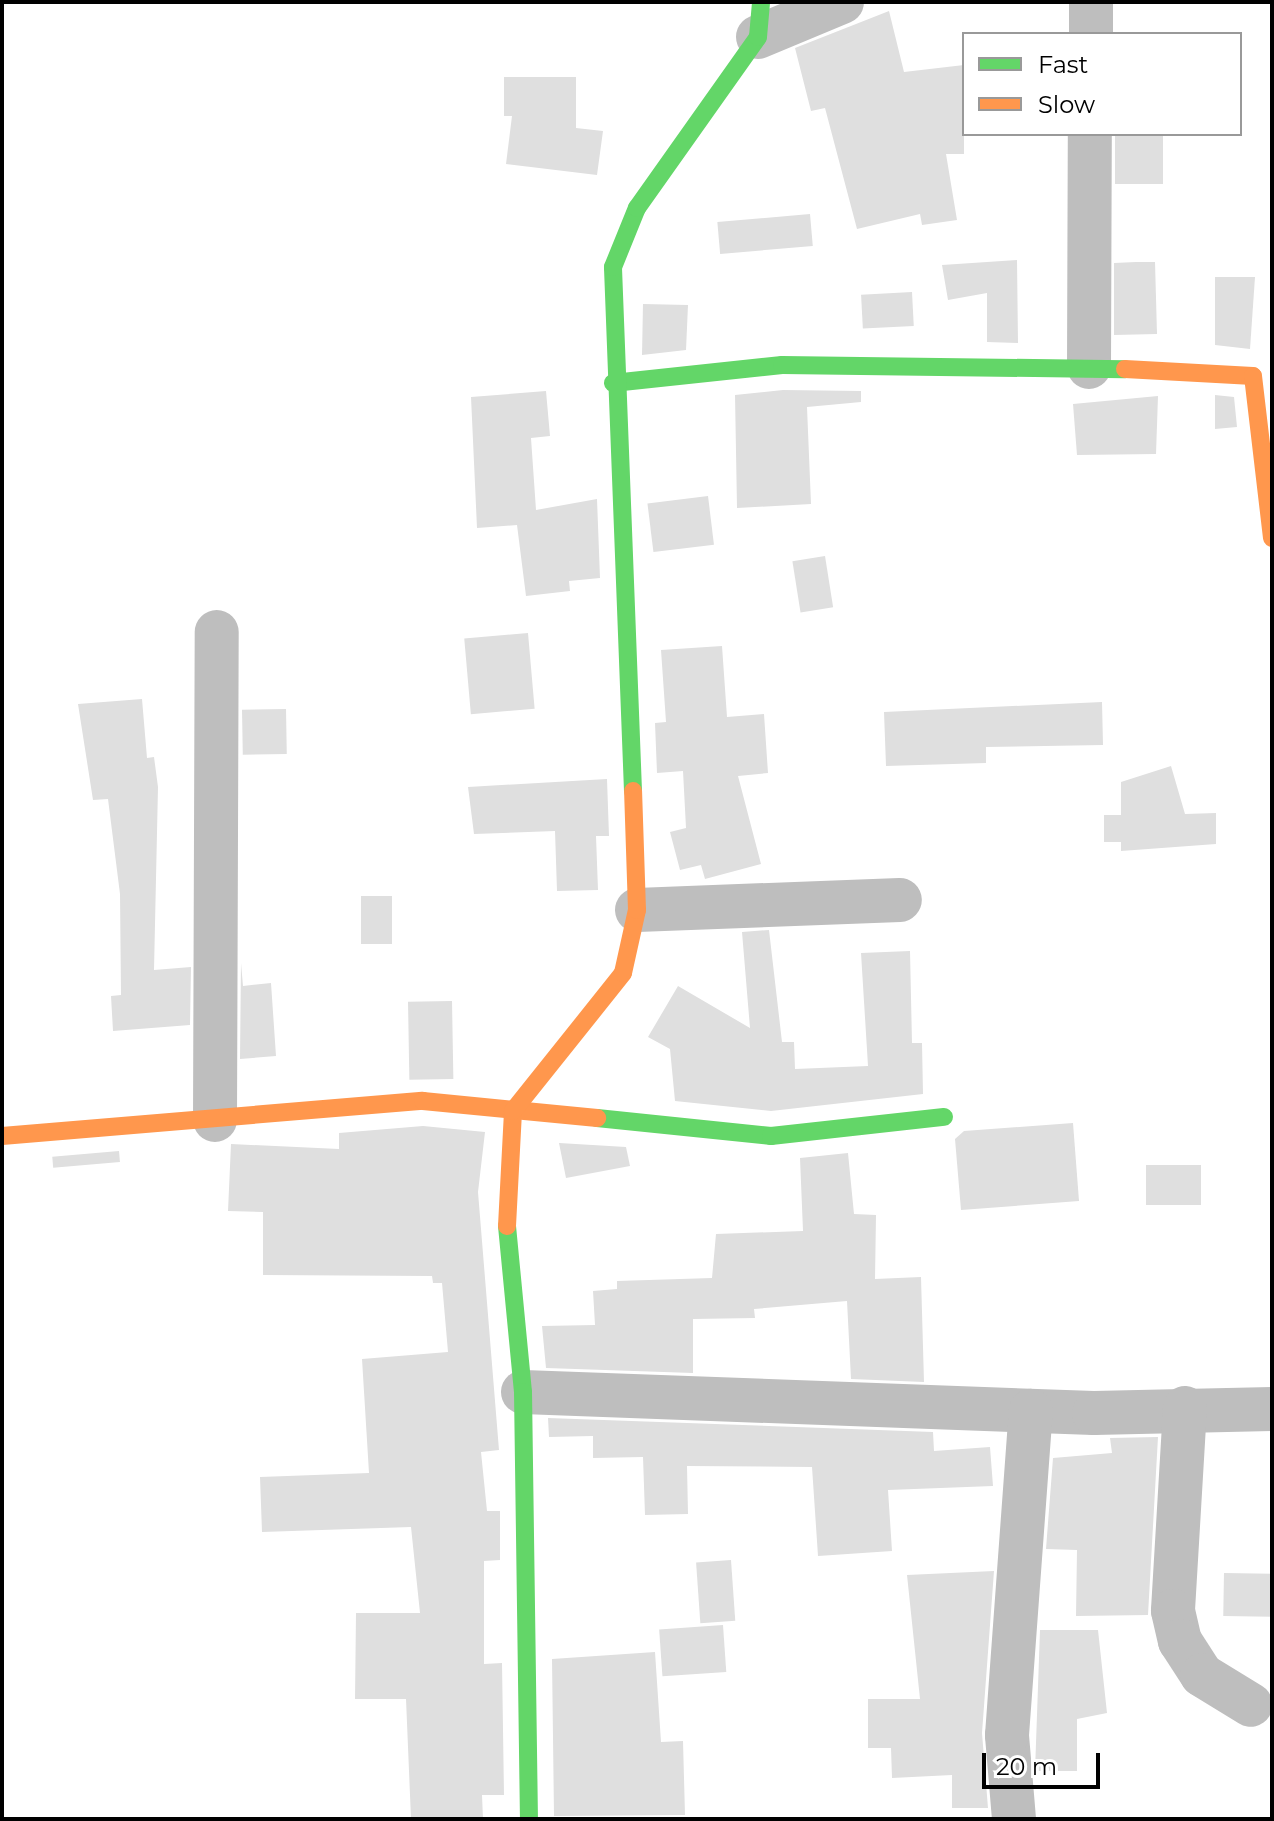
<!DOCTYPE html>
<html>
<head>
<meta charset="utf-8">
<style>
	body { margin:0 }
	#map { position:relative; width:1274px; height:1821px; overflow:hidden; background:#fff; font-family:Montserrat,sans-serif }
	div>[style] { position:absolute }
	.building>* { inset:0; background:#dfdfdf; transform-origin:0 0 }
	.street>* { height:44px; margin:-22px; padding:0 22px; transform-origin:22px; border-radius:22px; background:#bebebe }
	.fast>* { height:18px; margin:-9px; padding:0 9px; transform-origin:9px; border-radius:9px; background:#63d668 }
	.slow>* { height:18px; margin:-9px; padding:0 9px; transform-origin:9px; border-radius:9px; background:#ff974d }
	span { translate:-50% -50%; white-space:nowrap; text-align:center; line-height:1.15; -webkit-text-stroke:8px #fff; paint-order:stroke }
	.frame { position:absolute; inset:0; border:4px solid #000; pointer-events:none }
	.legend { position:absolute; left:962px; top:32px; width:280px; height:104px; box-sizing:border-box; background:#fff; border:2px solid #999; margin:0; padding:10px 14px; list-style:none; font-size:24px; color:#000 }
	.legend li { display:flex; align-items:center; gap:16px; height:40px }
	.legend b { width:40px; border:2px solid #999 }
	.scale { position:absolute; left:982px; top:1753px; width:118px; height:36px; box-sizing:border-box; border:4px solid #000; border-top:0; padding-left:10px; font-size:24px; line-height:28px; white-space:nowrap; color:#000; -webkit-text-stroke:6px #fff; paint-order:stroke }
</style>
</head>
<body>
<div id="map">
	<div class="building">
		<div style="clip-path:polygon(889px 11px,904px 72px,964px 65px,964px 154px,946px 154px,957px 220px,922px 225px,920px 214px,857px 229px,825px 108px,811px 111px,795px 48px)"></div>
		<div style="clip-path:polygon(504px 77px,576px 77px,576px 128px,603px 131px,597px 175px,506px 164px,512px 116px,504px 116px)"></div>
		<div style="left:1115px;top:134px;width:48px;height:50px"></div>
		<div style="left:810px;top:214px;width:32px;height:93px;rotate:85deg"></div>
		<div style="clip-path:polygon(1017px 260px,1018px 343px,987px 342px,987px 293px,948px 300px,942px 265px)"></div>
		<div style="clip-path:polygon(1136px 262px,1155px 262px,1157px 334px,1114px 335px,1114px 263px)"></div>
		<div style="clip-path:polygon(1215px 277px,1255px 277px,1250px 349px,1215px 345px)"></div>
		<div style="left:912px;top:292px;width:34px;height:51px;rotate:87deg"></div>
		<div style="clip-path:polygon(643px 304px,688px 305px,686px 350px,642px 355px)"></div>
		<div style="clip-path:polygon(783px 390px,861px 391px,861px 402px,807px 407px,811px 504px,737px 508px,735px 395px)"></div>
		<div style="clip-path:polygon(546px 391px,550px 436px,531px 438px,536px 510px,597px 499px,600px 578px,569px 581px,570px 591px,526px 596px,517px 525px,477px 528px,471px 397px)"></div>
		<div style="clip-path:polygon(1215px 395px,1234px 397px,1237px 427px,1215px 429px)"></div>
		<div style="clip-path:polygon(1158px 396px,1156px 454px,1077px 455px,1073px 404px)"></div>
		<div style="left:708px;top:496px;width:49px;height:61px;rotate:83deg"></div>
		<div style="left:825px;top:556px;width:52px;height:33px;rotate:81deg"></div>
		<div style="left:528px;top:633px;width:76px;height:64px;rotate:85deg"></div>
		<div style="clip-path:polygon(722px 646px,727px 717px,764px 714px,768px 773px,738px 776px,761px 864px,705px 879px,701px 865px,680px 870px,670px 832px,686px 828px,683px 771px,657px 773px,655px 723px,666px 722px,661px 650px)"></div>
		<div style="clip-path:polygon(142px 699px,147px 758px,154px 757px,158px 787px,154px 970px,191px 967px,190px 1025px,113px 1031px,111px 996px,121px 995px,120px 894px,108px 799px,93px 800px,78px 704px)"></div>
		<div style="clip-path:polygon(1102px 702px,1103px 745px,986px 747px,986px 763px,886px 766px,884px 712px)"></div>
		<div style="left:286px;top:709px;width:45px;height:44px;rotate:89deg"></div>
		<div style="clip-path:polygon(1171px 766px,1185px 814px,1216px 813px,1216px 844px,1121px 851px,1121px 842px,1104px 842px,1104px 815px,1121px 815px,1121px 782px)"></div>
		<div style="clip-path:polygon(607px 779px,609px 836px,596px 836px,598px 890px,557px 891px,555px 831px,474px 834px,468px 787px)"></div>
		<div style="left:392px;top:896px;width:48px;height:31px;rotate:90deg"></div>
		<div style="clip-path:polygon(769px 930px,782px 1042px,794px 1042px,795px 1069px,868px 1066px,861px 953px,910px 951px,912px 1043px,922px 1043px,923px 1094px,771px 1111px,675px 1101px,670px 1049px,648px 1037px,678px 986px,750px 1028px,742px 932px)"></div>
		<div style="clip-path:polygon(241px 963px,243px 986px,271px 983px,276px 1056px,240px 1059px)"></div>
		<div style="left:452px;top:1001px;width:78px;height:44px;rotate:89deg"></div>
		<div style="clip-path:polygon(1073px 1123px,1079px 1201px,961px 1210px,955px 1139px,964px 1131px)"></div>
		<div style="clip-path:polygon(423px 1126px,485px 1132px,478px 1192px,499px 1450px,481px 1452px,487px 1511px,500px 1511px,500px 1560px,484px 1561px,484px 1664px,502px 1663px,504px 1795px,482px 1795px,483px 1819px,411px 1819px,406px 1699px,355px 1699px,356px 1613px,420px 1613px,411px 1527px,262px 1532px,260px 1477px,369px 1473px,362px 1359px,448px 1352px,442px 1283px,433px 1283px,432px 1276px,263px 1275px,263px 1212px,228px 1211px,231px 1144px,339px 1149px,339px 1133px)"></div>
		<div style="clip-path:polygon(559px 1143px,626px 1147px,630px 1166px,566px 1178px)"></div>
		<div style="left:119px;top:1151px;width:11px;height:67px;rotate:85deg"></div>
		<div style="clip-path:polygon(848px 1153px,854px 1214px,876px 1215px,875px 1279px,921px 1277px,924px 1382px,851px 1379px,847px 1301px,754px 1309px,755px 1318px,693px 1319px,693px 1373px,546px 1368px,542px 1326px,595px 1325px,593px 1291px,617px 1289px,617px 1281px,712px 1278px,716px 1234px,803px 1231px,800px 1158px)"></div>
		<div style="left:1201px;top:1165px;width:40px;height:55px;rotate:90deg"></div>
		<div style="clip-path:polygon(548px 1418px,933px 1432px,934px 1451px,990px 1447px,993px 1486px,888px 1490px,892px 1551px,818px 1556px,812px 1467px,687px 1466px,688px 1514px,645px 1515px,643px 1457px,593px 1458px,593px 1436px,549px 1437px)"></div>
		<div style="clip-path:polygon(1158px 1437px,1148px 1615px,1076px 1616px,1077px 1550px,1046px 1549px,1053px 1458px,1112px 1453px,1110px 1438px)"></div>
		<div style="left:731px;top:1560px;width:61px;height:35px;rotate:86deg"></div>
		<div style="clip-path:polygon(994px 1571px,982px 1733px,988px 1808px,952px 1808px,952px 1775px,892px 1778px,891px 1748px,868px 1748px,868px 1699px,920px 1699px,907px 1575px)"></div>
		<div style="left:1224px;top:1573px;width:48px;height:43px;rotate:1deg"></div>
		<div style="left:723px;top:1625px;width:47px;height:64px;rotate:86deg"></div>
		<div style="clip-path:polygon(1040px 1630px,1098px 1630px,1107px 1713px,1077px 1719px,1077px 1771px,1035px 1771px)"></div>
		<div style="clip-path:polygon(655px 1652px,661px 1742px,683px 1741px,685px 1815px,554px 1816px,552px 1659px)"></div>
	</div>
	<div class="street">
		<div style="left:1091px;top:34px;width:32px;rotate:-90deg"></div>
		<div style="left:758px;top:37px;width:91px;rotate:-22.6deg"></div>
		<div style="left:1089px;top:367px;width:233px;rotate:-89.8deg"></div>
		<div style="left:637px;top:910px;width:263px;rotate:-2.2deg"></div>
		<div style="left:215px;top:1120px;width:488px;rotate:-89.8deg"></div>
		<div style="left:523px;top:1392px;width:571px;rotate:2.11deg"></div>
		<div style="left:1094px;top:1413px;width:178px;rotate:-1.3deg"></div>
		<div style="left:1185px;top:1408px;width:203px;rotate:93.4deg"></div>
		<div style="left:1173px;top:1611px;width:31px;rotate:77deg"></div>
		<div style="left:1180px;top:1641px;width:40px;rotate:57.1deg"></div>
		<div style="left:1202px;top:1675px;width:57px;rotate:31.5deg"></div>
		<div style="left:1014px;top:1819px;width:84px;rotate:-94.8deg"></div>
		<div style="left:1007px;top:1735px;width:325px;rotate:-85.8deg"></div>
	</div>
	<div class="fast">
		<div style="left:613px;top:383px;width:170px;rotate:-6.1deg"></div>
		<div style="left:782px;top:365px;width:343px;rotate:0.7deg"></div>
		<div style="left:633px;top:791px;width:524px;rotate:-92.19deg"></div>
		<div style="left:613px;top:267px;width:64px;rotate:-67.9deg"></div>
		<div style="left:637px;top:208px;width:209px;rotate:-54.7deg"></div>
		<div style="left:758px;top:37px;width:35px;rotate:-85deg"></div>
		<div style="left:597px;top:1118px;width:175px;rotate:5.9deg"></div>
		<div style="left:771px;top:1136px;width:174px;rotate:-6.3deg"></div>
		<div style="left:507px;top:1226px;width:167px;rotate:84.5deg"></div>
		<div style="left:523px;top:1392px;width:427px;rotate:89.2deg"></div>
	</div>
	<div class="slow">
		<div style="left:1125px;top:369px;width:128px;rotate:3.1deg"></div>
		<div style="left:1253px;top:376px;width:163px;rotate:83.3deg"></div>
		<div style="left:2px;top:1136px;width:422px;rotate:-4.8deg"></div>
		<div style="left:423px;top:1101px;width:175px;rotate:5.6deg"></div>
		<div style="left:507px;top:1226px;width:115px;rotate:-87deg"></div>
		<div style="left:513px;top:1111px;width:176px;rotate:-51.4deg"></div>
		<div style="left:623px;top:973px;width:65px;rotate:-77.5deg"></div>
		<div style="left:637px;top:910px;width:119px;rotate:-91.9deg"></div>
	</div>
	<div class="frame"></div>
	<ul class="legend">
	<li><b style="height:10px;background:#63d668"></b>Fast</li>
	<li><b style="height:10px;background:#ff974d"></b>Slow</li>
	</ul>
	<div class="scale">20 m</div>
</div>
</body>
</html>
